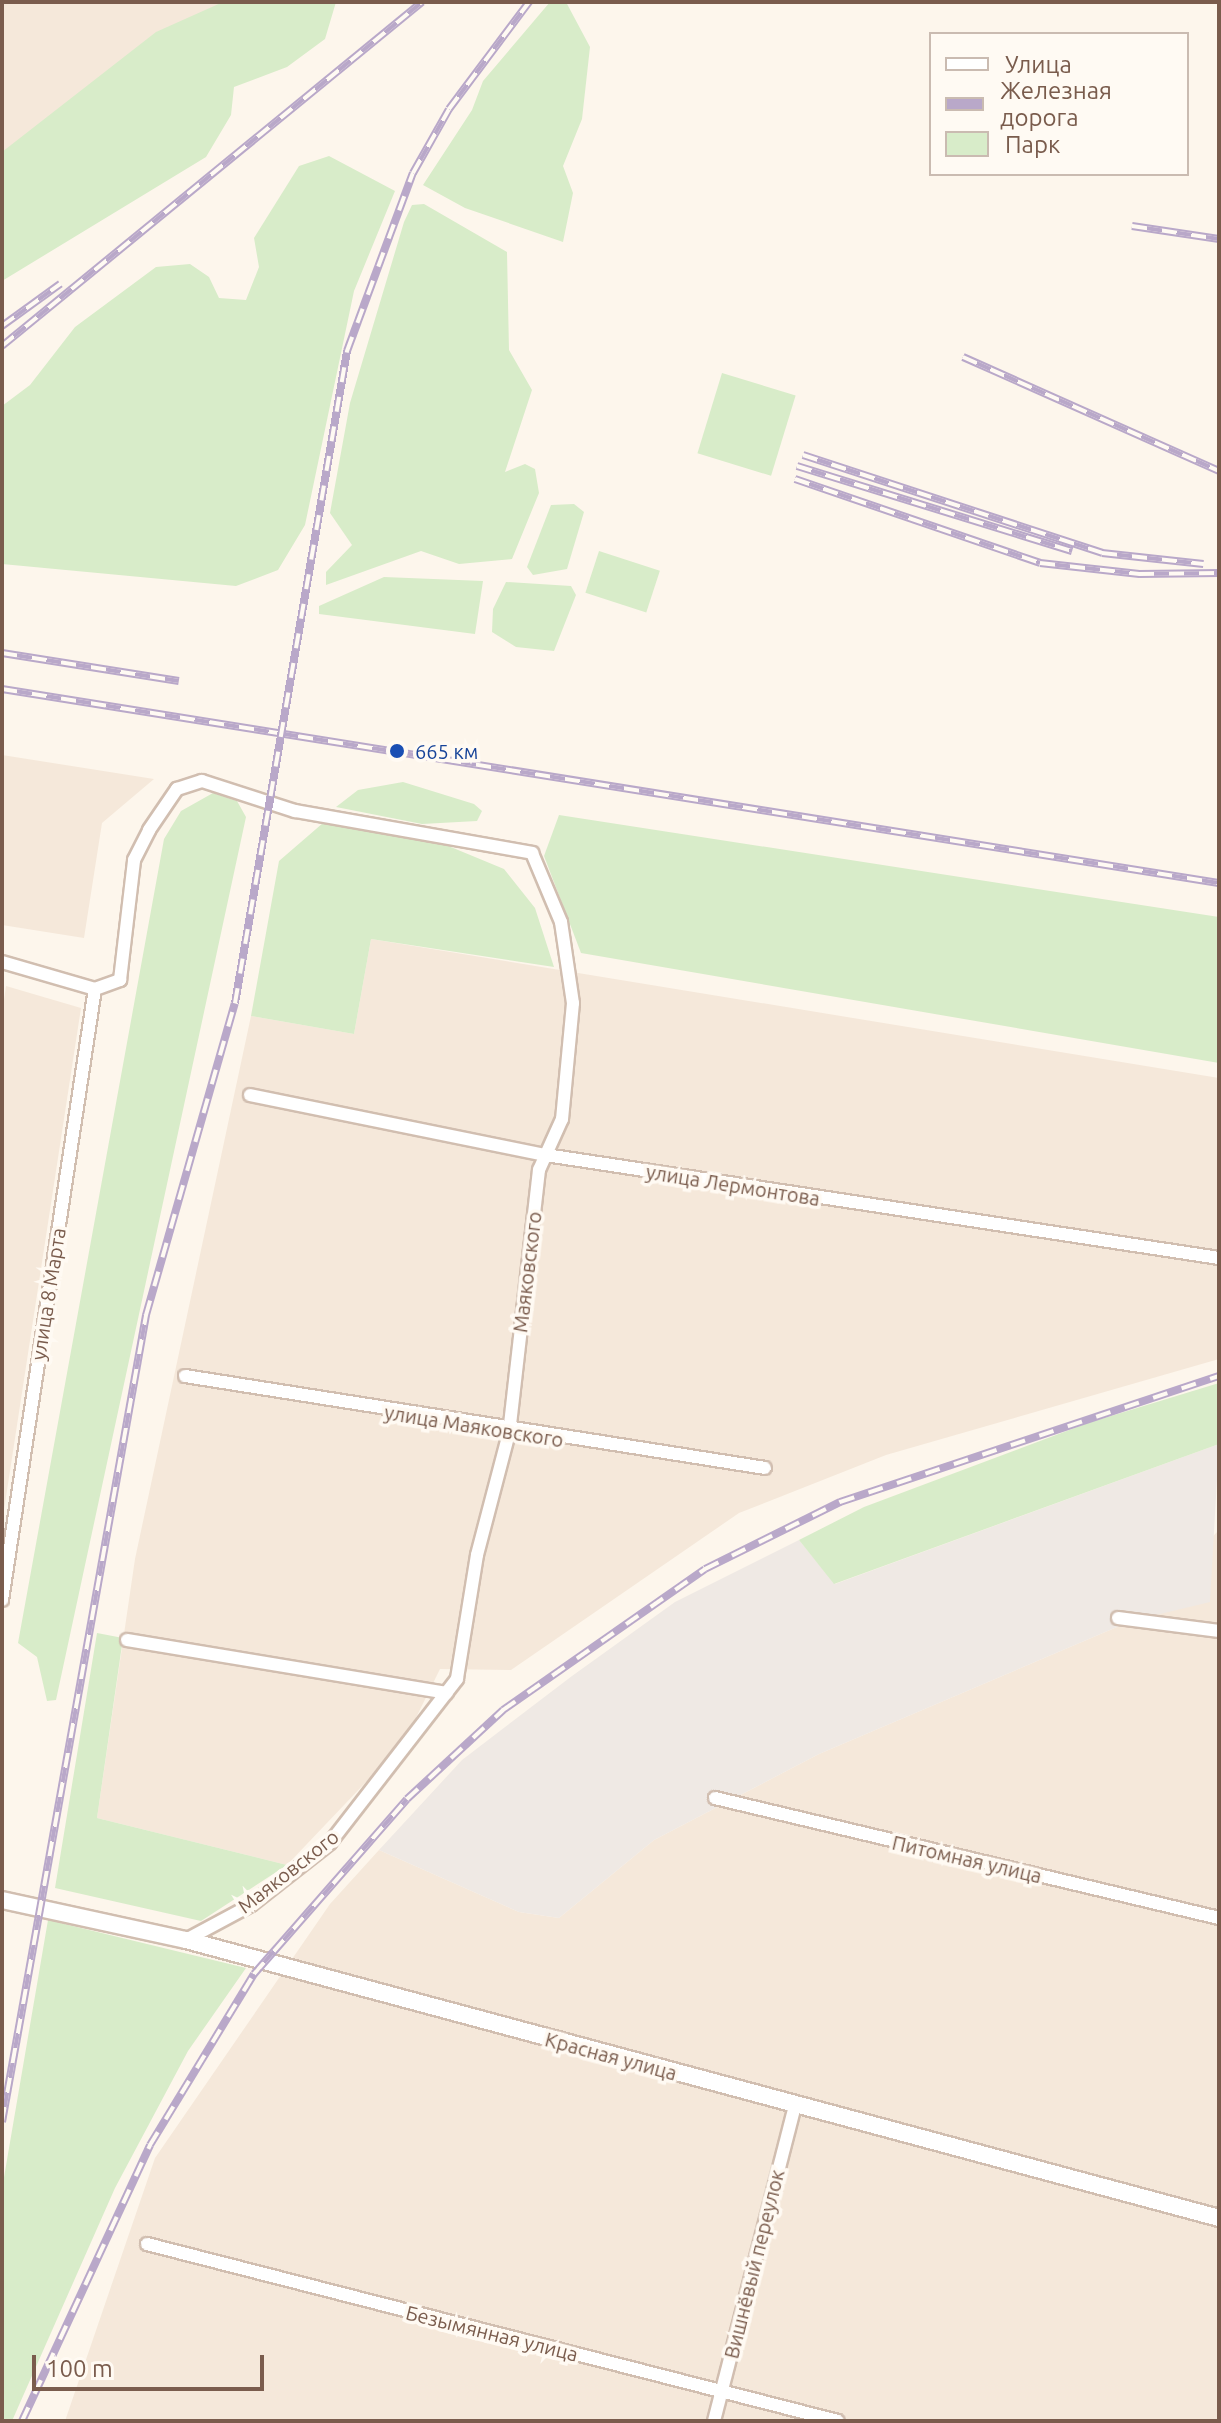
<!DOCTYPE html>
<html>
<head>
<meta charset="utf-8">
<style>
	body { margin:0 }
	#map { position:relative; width:1221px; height:2423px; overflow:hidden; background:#fdf6ec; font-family:Ubuntu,sans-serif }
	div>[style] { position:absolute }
	.residential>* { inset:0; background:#f5e8da }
	.industrial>* { inset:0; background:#efe9e4 }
	.green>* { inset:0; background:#d8ecc9; transform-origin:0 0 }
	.roads { filter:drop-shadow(2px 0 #d1beb0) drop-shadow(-2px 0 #d1beb0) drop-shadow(0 2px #d1beb0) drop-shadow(0 -2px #d1beb0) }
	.minor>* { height:12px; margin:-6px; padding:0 6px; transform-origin:6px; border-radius:6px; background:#fff }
	.tertiary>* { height:16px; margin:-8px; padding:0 8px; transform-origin:8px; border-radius:8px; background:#fff }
	.rail>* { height:8px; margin-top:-4px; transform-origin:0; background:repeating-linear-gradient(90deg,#fffaf3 0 15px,#b9a8c9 0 30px); box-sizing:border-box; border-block:2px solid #b9a8c9 }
	.dots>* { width:22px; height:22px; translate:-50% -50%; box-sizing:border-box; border:4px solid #fffaf3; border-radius:50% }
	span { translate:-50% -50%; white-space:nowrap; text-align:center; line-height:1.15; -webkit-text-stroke:7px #fffaf3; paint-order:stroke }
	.transit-label { font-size:20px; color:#164399 }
	.left { translate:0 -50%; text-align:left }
	.street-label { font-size:20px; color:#7a5c4d }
	.frame { position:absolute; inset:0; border:4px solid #7a5c4d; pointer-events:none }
	.legend { position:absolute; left:929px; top:32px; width:260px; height:144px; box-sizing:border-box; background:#fffaf3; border:2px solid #cabbb1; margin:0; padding:10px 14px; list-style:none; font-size:24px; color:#7a5c4d }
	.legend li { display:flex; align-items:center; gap:16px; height:40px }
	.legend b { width:40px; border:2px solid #cabbb1 }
	.scale { position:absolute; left:32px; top:2355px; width:232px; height:36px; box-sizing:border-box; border:4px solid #7a5c4d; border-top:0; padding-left:10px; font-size:24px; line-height:28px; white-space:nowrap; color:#7a5c4d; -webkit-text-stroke:6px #fffaf3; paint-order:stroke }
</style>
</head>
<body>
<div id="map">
	<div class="residential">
		<div style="clip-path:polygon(2px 2px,224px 2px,2px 173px)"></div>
		<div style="clip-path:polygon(2px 755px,154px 779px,102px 823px,84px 938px,2px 925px)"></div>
		<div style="clip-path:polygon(371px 939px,1219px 1078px,1219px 1359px,886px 1455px,739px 1513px,511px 1670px,440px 1669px,404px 1742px,287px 1865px,97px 1818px,135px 1559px,251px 1016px,354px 1034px)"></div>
		<div style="clip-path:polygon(6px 986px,81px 1008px,2px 1523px,2px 1013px)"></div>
		<div style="clip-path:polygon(1219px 1530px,1219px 2421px,65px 2421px,155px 2158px,330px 1904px,379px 1850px,519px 1912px,559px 1918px,654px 1840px,819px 1754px,1131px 1621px)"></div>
	</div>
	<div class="industrial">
		<div style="clip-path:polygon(1219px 1444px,1210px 1602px,1131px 1621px,819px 1754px,654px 1840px,559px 1918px,519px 1912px,379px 1850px,462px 1760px,572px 1676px,675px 1602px,799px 1540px,835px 1584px)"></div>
	</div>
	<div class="green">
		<div style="clip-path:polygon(223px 2px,336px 2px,325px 39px,287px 67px,234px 87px,231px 115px,206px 157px,2px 281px,2px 152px,156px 32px)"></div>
		<div style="clip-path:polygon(550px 2px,566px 2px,590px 47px,582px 119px,563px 166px,573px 193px,563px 242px,465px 208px,423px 185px,472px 110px,483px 81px)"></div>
		<div style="clip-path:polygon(329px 156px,395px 191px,354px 291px,305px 525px,278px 570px,236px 586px,2px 564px,2px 406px,30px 385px,75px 327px,156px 267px,190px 264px,209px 277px,219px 298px,246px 300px,259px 267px,254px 238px,299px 166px)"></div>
		<div style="clip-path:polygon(424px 204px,507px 252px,509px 350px,532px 390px,505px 472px,525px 464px,535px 469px,539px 493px,512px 559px,459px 564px,421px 551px,326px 585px,326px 572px,352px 545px,330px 513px,350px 403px,404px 222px,412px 205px)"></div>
		<div style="left:722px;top:373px;width:77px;height:84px;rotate:17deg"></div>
		<div style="clip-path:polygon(574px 504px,584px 512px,567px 569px,533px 575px,527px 567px,551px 505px)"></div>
		<div style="left:599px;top:551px;width:64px;height:44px;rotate:18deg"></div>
		<div style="clip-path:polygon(384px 577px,483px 581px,475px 634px,319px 614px,319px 606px)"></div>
		<div style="clip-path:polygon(506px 582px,571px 586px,576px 595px,554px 651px,516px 647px,492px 632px,493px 609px)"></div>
		<div style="clip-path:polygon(403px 782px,474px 804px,482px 811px,477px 821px,422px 824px,336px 807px,358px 790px)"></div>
		<div style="clip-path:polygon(213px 793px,237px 801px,246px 817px,56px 1700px,47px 1701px,37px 1657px,18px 1643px,164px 839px,181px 811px)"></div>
		<div style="clip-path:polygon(559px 815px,1219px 917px,1219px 1063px,581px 953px,544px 856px)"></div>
		<div style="clip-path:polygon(323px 823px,446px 845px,504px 869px,535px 908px,554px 967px,371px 939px,354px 1034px,251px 1016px,279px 861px)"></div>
		<div style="clip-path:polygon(1219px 1383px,1219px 1444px,834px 1584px,799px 1540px,864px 1507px,1088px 1423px)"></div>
		<div style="clip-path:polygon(97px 1633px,123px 1638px,97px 1818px,287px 1865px,201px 1921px,55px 1888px)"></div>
		<div style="clip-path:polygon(48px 1920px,246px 1968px,188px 2051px,115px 2188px,12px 2421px,2px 2421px,2px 2189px)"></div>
	</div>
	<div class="roads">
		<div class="minor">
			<div style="left:2px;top:962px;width:97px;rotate:16.2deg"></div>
			<div style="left:95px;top:989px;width:27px;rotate:-20deg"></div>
			<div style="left:120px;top:980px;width:121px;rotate:-83.3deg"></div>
			<div style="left:134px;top:860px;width:34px;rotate:-63deg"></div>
			<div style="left:149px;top:830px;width:50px;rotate:-55.7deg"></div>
			<div style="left:177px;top:789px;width:26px;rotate:-18deg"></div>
			<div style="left:202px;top:781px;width:98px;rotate:17.9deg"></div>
			<div style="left:295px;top:811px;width:241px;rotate:10deg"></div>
			<div style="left:532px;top:853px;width:75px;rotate:67.2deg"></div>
			<div style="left:561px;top:922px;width:82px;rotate:81.6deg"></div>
			<div style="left:573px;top:1003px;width:117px;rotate:95.4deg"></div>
			<div style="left:562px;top:1119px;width:56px;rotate:114.3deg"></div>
			<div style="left:539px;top:1170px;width:265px;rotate:96.5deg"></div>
			<div style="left:509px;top:1433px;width:126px;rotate:104.7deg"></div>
			<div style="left:477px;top:1555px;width:126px;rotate:99.2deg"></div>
			<div style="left:457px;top:1679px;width:207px;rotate:127.8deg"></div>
			<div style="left:330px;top:1843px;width:100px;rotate:141.9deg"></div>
			<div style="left:251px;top:1905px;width:74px;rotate:151.7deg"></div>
			<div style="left:250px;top:1095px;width:302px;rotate:11.5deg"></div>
			<div style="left:546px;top:1155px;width:681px;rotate:8.7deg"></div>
			<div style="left:185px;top:1376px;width:587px;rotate:9.01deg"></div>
			<div style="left:2px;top:1600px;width:618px;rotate:-81.35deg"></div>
			<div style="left:1118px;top:1618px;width:102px;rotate:7.3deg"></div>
			<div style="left:127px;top:1640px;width:324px;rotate:9.4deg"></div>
			<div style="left:715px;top:1798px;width:518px;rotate:13.39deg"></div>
			<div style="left:147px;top:2244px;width:713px;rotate:14.37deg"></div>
			<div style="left:714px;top:2421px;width:325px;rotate:-75.6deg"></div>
		</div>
		<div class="tertiary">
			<div style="left:2px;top:1900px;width:188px;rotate:12.3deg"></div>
			<div style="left:186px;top:1940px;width:1070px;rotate:15.06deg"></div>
		</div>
	</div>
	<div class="rail">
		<div style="left:1132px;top:226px;width:88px;rotate:8.5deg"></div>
		<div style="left:2px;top:326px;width:72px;rotate:-35.9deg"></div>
		<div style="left:2px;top:346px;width:543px;rotate:-39.32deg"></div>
		<div style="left:963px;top:357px;width:280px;rotate:24deg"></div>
		<div style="left:803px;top:455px;width:315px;rotate:18.1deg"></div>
		<div style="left:1102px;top:553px;width:102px;rotate:6.2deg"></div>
		<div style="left:797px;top:466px;width:288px;rotate:17.2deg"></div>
		<div style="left:795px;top:479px;width:259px;rotate:18.9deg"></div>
		<div style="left:1040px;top:563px;width:100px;rotate:6.3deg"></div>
		<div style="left:1139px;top:574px;width:80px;rotate:-0.7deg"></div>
		<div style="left:2px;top:653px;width:179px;rotate:9deg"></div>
		<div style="left:2px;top:689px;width:1232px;rotate:9.06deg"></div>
		<div style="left:2px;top:2122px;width:820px;rotate:-79.88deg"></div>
		<div style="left:146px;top:1315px;width:324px;rotate:-74.1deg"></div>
		<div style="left:235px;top:1003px;width:662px;rotate:-80.25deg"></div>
		<div style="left:347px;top:351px;width:190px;rotate:-69.7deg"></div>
		<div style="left:413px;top:173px;width:73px;rotate:-60.6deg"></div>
		<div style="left:449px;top:109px;width:134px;rotate:-53.2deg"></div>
		<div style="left:22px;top:2421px;width:304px;rotate:-65.1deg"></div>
		<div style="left:150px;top:2145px;width:200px;rotate:-58.7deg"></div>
		<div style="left:254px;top:1974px;width:232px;rotate:-48.8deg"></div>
		<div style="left:407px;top:1799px;width:131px;rotate:-42.8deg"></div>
		<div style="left:503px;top:1710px;width:246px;rotate:-34.9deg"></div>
		<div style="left:705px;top:1569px;width:151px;rotate:-26.4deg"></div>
		<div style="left:840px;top:1502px;width:399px;rotate:-18.4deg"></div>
	</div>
	<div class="dots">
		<div style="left:397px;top:751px;background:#1a4fb4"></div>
	</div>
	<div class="transit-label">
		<span class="left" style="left:415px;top:751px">665 км</span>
	</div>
	<div class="street-label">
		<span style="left:733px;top:1185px;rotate:9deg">улица Лермонтова</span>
		<span style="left:527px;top:1272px;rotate:-83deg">Маяковского</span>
		<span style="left:48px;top:1294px;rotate:-81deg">улица 8 Марта</span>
		<span style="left:474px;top:1426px;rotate:9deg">улица Маяковского</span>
		<span style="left:967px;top:1859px;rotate:13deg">Питомная улица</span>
		<span style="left:288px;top:1871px;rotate:-38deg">Маяковского</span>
		<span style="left:611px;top:2056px;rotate:15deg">Красная улица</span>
		<span style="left:754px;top:2264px;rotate:-76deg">Вишнёвый переулок</span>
		<span style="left:492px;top:2333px;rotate:14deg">Безымянная улица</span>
	</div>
	<div class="frame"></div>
	<ul class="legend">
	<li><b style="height:10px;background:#fff"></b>Улица</li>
	<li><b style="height:10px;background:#b9a8c9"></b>Железная дорога</li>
	<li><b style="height:22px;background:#d8ecc9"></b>Парк</li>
	</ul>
	<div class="scale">100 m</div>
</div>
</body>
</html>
